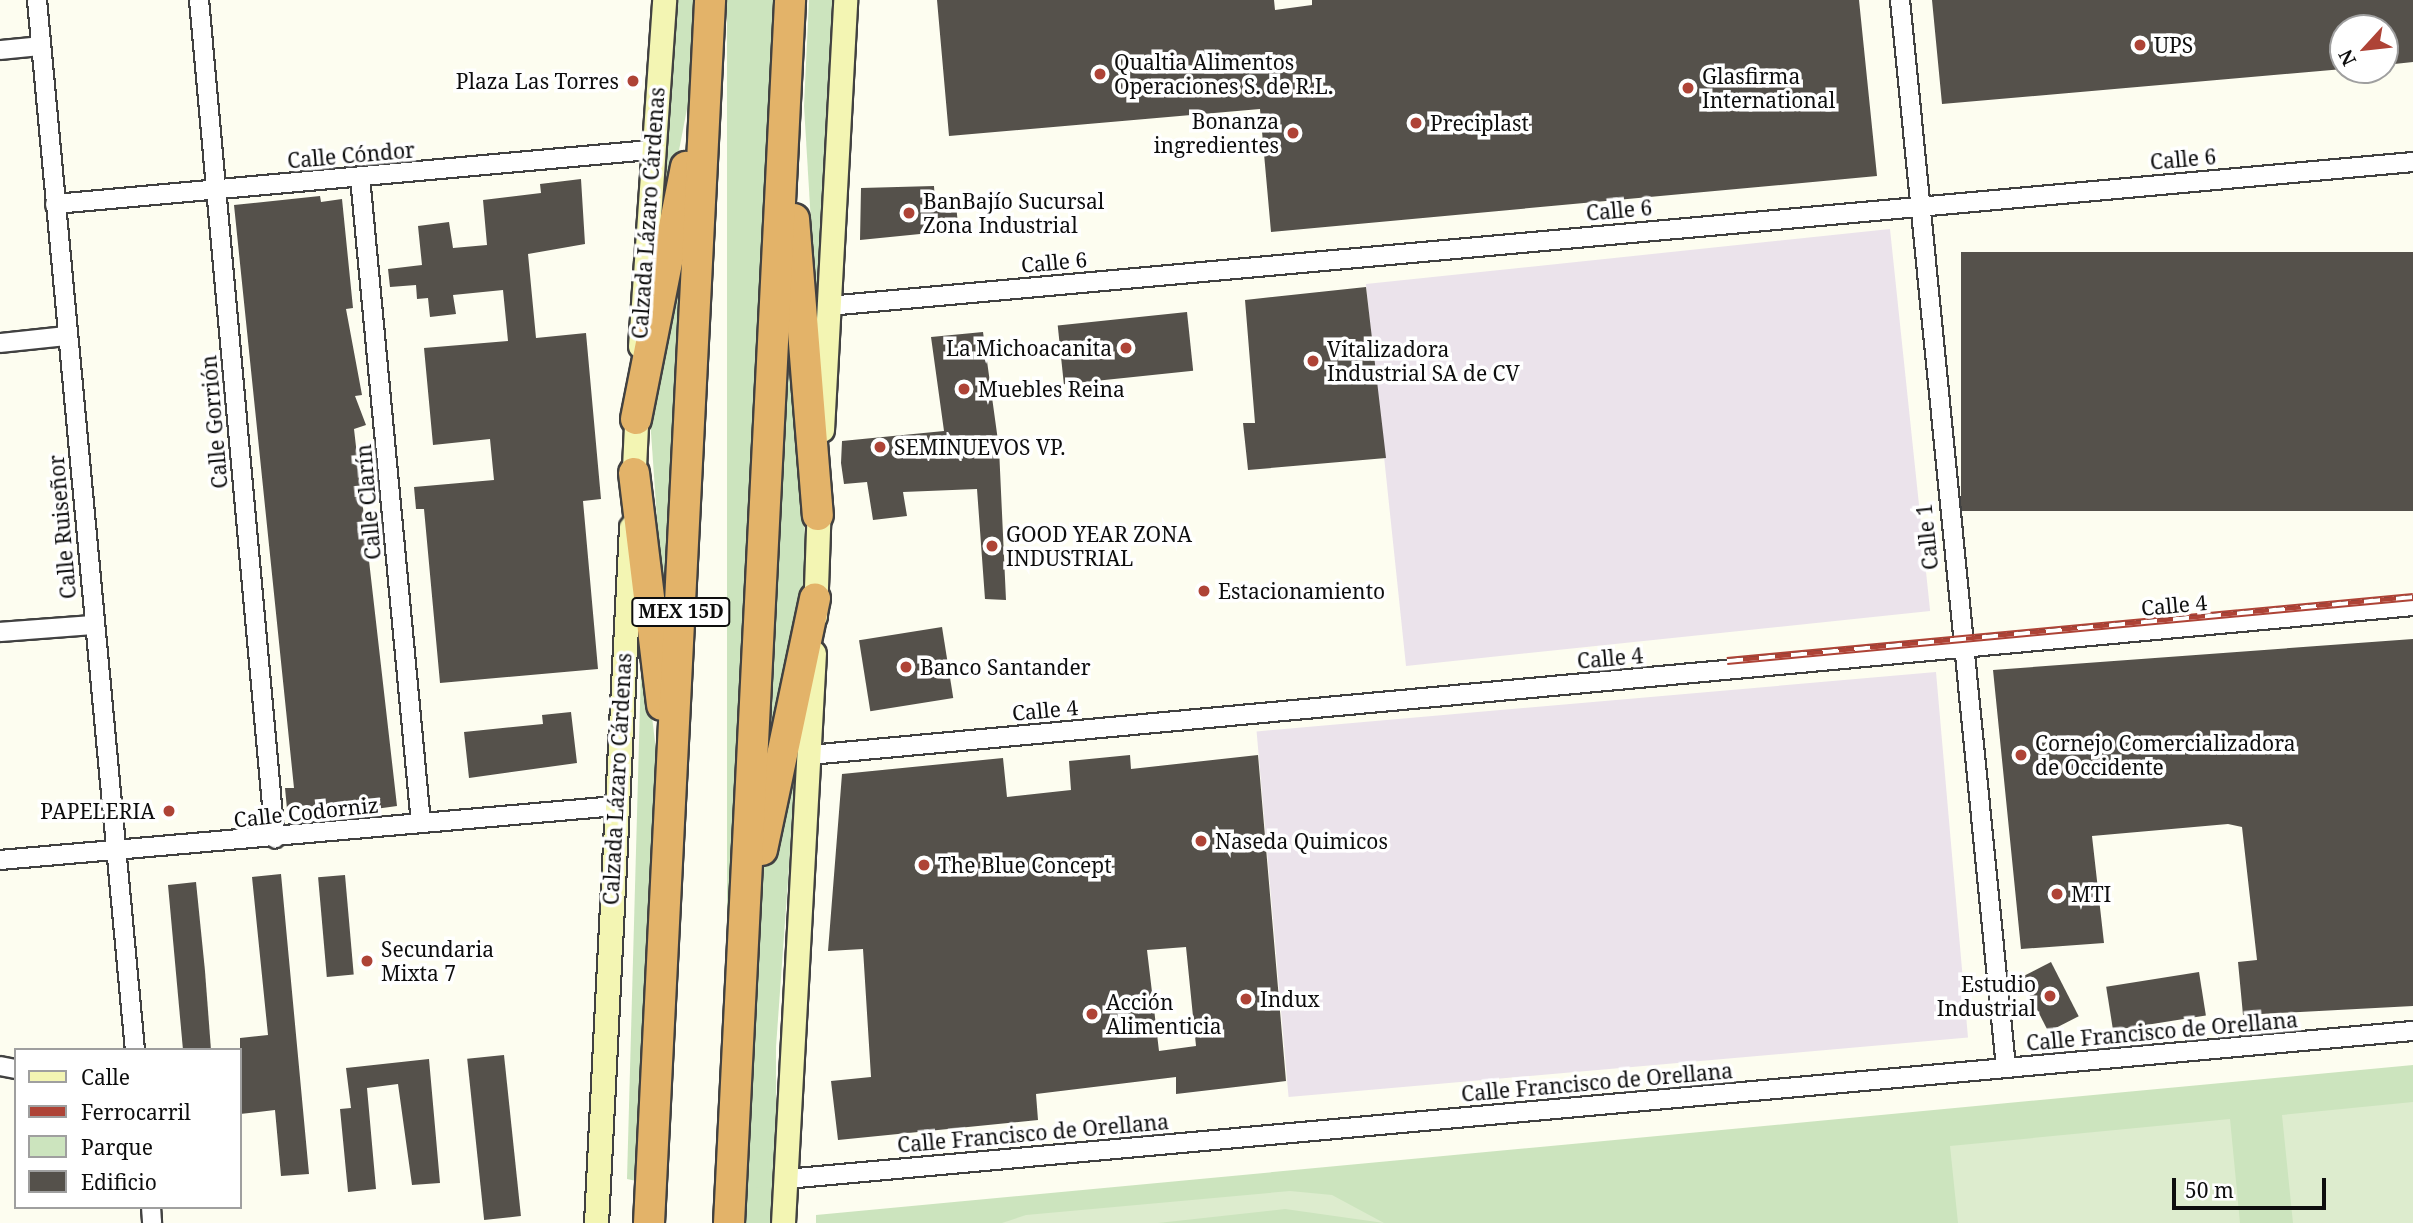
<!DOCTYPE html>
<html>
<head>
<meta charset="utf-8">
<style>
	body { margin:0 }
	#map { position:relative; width:2413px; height:1223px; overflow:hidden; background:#fdfdf0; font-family:"Noto Serif",serif }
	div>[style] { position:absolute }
	.industrial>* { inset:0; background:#ebe3eb; transform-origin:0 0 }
	.green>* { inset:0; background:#cce4be; transform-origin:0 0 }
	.pitch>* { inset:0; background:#ddecce }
	.building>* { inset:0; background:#55514b; transform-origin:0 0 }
	.roads { filter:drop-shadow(2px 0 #414141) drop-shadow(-2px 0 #414141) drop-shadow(0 2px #414141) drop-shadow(0 -2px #414141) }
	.street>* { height:18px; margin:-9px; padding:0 9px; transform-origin:9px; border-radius:9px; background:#fff }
	.secondary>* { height:23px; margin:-11.5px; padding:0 11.5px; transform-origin:11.5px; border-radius:11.5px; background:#f3f5b3 }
	.highway>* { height:30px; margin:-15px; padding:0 15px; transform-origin:15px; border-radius:15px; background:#e3b369 }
	.rail>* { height:8px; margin-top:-4px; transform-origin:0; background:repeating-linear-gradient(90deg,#fff 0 16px,#ae4336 0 32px); box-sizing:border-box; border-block:2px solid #ae4336 }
	.dots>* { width:19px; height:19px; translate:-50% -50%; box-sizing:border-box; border:4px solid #fff; border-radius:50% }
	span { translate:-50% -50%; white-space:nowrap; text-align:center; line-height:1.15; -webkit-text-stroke:7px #fff; paint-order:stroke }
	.shield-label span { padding:2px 5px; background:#fff; border:2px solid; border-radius:5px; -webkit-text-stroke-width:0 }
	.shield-label { font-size:19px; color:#0e0e0e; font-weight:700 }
	.poi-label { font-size:21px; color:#0e0e0e }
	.left { translate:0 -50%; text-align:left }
	.right { translate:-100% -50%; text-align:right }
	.street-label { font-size:21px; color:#0e0e0e }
	.legend { position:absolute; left:14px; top:1048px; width:228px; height:161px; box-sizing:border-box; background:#fff; border:2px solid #9f9f9f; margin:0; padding:9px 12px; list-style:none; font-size:21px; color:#0e0e0e }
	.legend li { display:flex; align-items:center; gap:14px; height:35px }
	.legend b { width:35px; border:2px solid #9f9f9f }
	.north { position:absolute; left:2329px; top:14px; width:70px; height:70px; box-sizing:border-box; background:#fff; border:2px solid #9f9f9f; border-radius:50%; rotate:243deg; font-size:19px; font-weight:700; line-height:28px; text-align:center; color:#0e0e0e }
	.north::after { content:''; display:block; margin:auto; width:24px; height:32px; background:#ae4336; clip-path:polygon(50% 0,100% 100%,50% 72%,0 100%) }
	.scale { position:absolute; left:2172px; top:1178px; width:154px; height:32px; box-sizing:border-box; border:4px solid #0e0e0e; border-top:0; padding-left:9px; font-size:21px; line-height:24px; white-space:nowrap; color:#0e0e0e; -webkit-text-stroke:5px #fff; paint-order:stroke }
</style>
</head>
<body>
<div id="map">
	<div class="industrial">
		<div style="left:1890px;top:229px;width:384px;height:527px;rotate:84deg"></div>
		<div style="left:1936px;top:672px;width:367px;height:682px;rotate:85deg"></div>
	</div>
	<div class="green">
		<div style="clip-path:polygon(674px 0,703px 0,701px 36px,656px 270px)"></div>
		<div style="left:727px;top:0;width:49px;height:1225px"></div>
		<div style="clip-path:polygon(809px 0,834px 0,816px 306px,804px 106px)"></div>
		<div style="clip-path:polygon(693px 184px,667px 662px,649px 404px)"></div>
		<div style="clip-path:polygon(795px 281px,807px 589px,761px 794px)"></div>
		<div style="clip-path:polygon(642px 632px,660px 784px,641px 1182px,627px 1179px)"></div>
		<div style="clip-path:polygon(796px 769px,766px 1186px,748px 1189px,758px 941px)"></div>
		<div style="clip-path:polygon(2413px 1065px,2413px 1223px,816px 1223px,816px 1215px)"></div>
	</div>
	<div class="pitch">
		<div style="clip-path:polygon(2413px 1102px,2413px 1223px,2293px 1223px,2282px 1115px)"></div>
		<div style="clip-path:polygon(2230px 1119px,2240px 1223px,1958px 1223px,1950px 1146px)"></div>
		<div style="clip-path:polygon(1290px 1191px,1332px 1195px,1384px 1223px,1285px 1209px,1158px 1223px,1002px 1223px,1026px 1215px)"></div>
	</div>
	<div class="building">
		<div style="clip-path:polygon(937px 0,1274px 0,1275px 10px,1312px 5px,1312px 0,1859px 0,1877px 176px,1271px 232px,1260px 109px,949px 136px)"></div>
		<div style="clip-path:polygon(1932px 0,2413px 0,2413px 62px,2385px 65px,2385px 28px,2343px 28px,2343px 69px,1942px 104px)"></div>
		<div style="clip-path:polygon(581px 179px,585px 244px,528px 254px,536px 338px,586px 333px,601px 499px,583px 501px,598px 669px,440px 683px,424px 509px,416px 509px,414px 487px,494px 480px,490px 439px,433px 445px,424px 348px,508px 341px,503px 290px,453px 295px,456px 314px,430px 317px,428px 298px,417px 299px,416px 285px,390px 287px,388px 269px,422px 265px,418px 226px,449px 222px,453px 248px,487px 245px,483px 200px,541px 193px,540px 184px)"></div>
		<div style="clip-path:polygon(934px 186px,935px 202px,956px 204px,958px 225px,932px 222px,930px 233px,860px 240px,861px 188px)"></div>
		<div style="clip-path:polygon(320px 196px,321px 202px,342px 199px,353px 308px,346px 309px,362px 395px,355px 396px,366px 425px,354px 429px,397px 806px,368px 810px,367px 801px,287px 809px,285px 788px,294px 788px,234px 205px)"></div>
		<div style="left:2413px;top:252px;width:259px;height:452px;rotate:90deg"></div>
		<div style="clip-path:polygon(1366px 287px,1386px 458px,1248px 470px,1243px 423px,1255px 423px,1245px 300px)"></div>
		<div style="left:1187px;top:312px;width:59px;height:130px;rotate:84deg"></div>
		<div style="clip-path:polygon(983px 332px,999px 448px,1006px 600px,985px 599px,977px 489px,903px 492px,907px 516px,873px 520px,867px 482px,844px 484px,841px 463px,842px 441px,944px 431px,931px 337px)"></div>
		<div style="left:942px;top:627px;width:72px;height:84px;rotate:81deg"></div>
		<div style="clip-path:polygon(2413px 639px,2413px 1006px,2243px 1015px,2238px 962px,2257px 960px,2242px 827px,2228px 824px,2092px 836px,2104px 943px,2021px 949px,1993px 670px)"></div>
		<div style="clip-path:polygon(571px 712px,577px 763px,469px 778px,464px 732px,543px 724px,542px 715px)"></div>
		<div style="clip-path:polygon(evenodd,1130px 755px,1131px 769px,1258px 755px,1286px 1081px,1176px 1094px,1176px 1077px,1036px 1094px,1038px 1120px,838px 1140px,831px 1081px,871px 1077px,863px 949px,828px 951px,842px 774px,1003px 758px,1007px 797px,1071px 790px,1069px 761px,1130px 755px,1186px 947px,1196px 1046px,1159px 1051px,1147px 950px,1186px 947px)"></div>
		<div style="clip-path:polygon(281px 874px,309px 1174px,281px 1176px,275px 1110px,240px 1114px,240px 1038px,268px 1035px,252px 877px)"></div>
		<div style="left:345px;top:875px;width:100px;height:27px;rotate:85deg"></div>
		<div style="clip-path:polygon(196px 882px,205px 971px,211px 1050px,183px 1050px,168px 885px)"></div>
		<div style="left:2051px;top:962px;width:61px;height:34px;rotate:63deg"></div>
		<div style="left:2199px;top:972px;width:44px;height:94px;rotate:81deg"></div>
		<div style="left:504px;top:1055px;width:162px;height:37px;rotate:84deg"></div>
		<div style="clip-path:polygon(429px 1059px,440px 1183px,412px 1185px,398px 1084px,367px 1088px,376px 1189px,348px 1192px,340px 1109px,351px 1108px,346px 1068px)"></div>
	</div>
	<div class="roads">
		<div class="street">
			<div style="left:37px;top:0;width:1055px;rotate:84.67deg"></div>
			<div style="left:199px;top:0;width:842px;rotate:84.82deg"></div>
			<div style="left:1900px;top:0;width:1073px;rotate:84.33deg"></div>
			<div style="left:0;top:50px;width:41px;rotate:-5.6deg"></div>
			<div style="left:360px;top:177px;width:649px;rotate:84.61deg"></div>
			<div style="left:55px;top:204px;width:597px;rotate:-5.19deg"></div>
			<div style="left:828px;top:306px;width:1592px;rotate:-5.19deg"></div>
			<div style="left:0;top:343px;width:67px;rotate:-6deg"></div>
			<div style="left:0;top:632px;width:94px;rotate:-4.3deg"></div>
			<div style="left:810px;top:755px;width:1610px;rotate:-5.31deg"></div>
			<div style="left:0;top:860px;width:618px;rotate:-5.01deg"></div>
			<div style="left:0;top:1066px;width:16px;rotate:11deg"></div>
			<div style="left:786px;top:1179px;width:1634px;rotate:-5.2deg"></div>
			<div style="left:151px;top:1207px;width:16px;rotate:86deg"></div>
		</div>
		<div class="secondary">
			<div style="left:640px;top:346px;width:347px;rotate:-86deg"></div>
			<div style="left:822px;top:430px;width:431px;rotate:-86.9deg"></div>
			<div style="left:633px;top:489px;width:84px;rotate:-87.3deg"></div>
			<div style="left:815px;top:616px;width:117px;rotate:-88deg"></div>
			<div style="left:596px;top:1223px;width:697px;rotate:-87.12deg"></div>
			<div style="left:783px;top:1223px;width:571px;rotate:-86.89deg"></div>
		</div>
		<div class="highway">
			<div style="left:794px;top:219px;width:297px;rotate:85.4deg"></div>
			<div style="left:636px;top:419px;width:257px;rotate:-78.8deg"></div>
			<div style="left:634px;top:473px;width:234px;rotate:83.1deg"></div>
			<div style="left:762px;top:850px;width:257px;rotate:-78.1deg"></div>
			<div style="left:649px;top:1223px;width:1225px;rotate:-87.14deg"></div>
			<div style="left:729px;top:1223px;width:1225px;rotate:-87.14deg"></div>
		</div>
	</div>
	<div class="rail">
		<div style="left:1727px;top:661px;width:689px;rotate:-5.33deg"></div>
	</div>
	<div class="dots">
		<div style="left:2140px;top:45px;background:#ae4336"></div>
		<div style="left:1100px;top:74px;background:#ae4336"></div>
		<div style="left:633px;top:81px;background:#ae4336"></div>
		<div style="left:1688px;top:88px;background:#ae4336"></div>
		<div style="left:1416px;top:123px;background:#ae4336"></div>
		<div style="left:1293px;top:133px;background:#ae4336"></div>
		<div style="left:909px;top:213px;background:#ae4336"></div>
		<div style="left:1126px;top:348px;background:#ae4336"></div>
		<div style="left:1313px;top:361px;background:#ae4336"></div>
		<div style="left:964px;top:389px;background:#ae4336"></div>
		<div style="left:880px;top:447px;background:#ae4336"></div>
		<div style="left:992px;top:546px;background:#ae4336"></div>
		<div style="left:1204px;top:591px;background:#ae4336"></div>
		<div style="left:906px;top:667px;background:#ae4336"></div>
		<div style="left:2021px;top:755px;background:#ae4336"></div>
		<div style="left:169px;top:811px;background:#ae4336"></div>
		<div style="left:1201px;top:841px;background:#ae4336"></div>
		<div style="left:924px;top:865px;background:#ae4336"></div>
		<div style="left:2057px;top:894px;background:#ae4336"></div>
		<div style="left:367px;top:961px;background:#ae4336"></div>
		<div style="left:2050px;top:996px;background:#ae4336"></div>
		<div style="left:1246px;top:999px;background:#ae4336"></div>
		<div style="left:1092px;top:1014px;background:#ae4336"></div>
	</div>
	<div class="shield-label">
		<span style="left:681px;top:612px">MEX 15D</span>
	</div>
	<div class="poi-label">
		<span class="left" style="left:2154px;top:45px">UPS</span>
		<span class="left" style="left:1114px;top:74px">Qualtia Alimentos<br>Operaciones S. de R.L.</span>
		<span class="left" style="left:1702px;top:88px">Glasfirma<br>International</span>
		<span class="right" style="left:619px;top:81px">Plaza Las Torres</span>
		<span class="right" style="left:1279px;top:133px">Bonanza<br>ingredientes</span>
		<span class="left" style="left:1430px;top:123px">Preciplast</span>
		<span class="left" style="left:923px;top:213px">BanBajío Sucursal<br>Zona Industrial</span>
		<span class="right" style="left:1112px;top:348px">La Michoacanita</span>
		<span class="left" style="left:1327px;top:361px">Vitalizadora<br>Industrial SA de CV</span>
		<span class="left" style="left:978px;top:389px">Muebles Reina</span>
		<span class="left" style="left:894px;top:447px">SEMINUEVOS VP.</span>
		<span class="left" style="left:1006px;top:546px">GOOD YEAR ZONA<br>INDUSTRIAL</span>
		<span class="left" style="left:1218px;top:591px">Estacionamiento</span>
		<span class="left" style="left:920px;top:667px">Banco Santander</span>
		<span class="left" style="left:2035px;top:755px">Cornejo Comercializadora<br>de Occidente</span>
		<span class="right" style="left:155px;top:811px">PAPELERIA</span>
		<span class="left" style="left:1215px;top:841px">Naseda Quimicos</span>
		<span class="left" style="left:938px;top:865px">The Blue Concept</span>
		<span class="left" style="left:2071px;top:894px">MTI</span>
		<span class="left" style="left:381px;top:961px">Secundaria<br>Mixta 7</span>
		<span class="right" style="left:2036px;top:996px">Estudio<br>Industrial</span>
		<span class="left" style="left:1260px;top:999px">Indux</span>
		<span class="left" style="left:1106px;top:1014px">Acción<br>Alimenticia</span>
	</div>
	<div class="street-label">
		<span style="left:351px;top:155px;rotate:-5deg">Calle Cóndor</span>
		<span style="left:2183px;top:159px;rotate:-5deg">Calle 6</span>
		<span style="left:1619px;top:210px;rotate:-5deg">Calle 6</span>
		<span style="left:648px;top:213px;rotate:-86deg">Calzada Lázaro Cárdenas</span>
		<span style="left:1054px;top:262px;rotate:-5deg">Calle 6</span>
		<span style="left:214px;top:422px;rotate:-95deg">Calle Gorrión</span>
		<span style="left:368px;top:502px;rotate:-95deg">Calle Clarín</span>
		<span style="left:62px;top:527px;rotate:-95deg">Calle Ruiseñor</span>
		<span style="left:1927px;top:537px;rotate:-96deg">Calle 1</span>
		<span style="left:2174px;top:605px;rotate:-5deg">Calle 4</span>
		<span style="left:1610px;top:658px;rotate:-5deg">Calle 4</span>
		<span style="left:1045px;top:710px;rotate:-5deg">Calle 4</span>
		<span style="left:617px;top:779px;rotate:-87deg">Calzada Lázaro Cárdenas</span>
		<span style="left:306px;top:812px;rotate:-6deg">Calle Codorniz</span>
		<span style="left:2162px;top:1031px;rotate:-5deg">Calle Francisco de Orellana</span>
		<span style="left:1597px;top:1082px;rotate:-5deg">Calle Francisco de Orellana</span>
		<span style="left:1033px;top:1133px;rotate:-5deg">Calle Francisco de Orellana</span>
	</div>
	<ul class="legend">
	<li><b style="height:9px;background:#f3f5b3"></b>Calle</li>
	<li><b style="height:9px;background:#ae4336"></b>Ferrocarril</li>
	<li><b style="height:19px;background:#cce4be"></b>Parque</li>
	<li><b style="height:19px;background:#55514b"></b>Edificio</li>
	</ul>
	<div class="north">N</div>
	<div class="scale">50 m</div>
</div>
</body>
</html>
